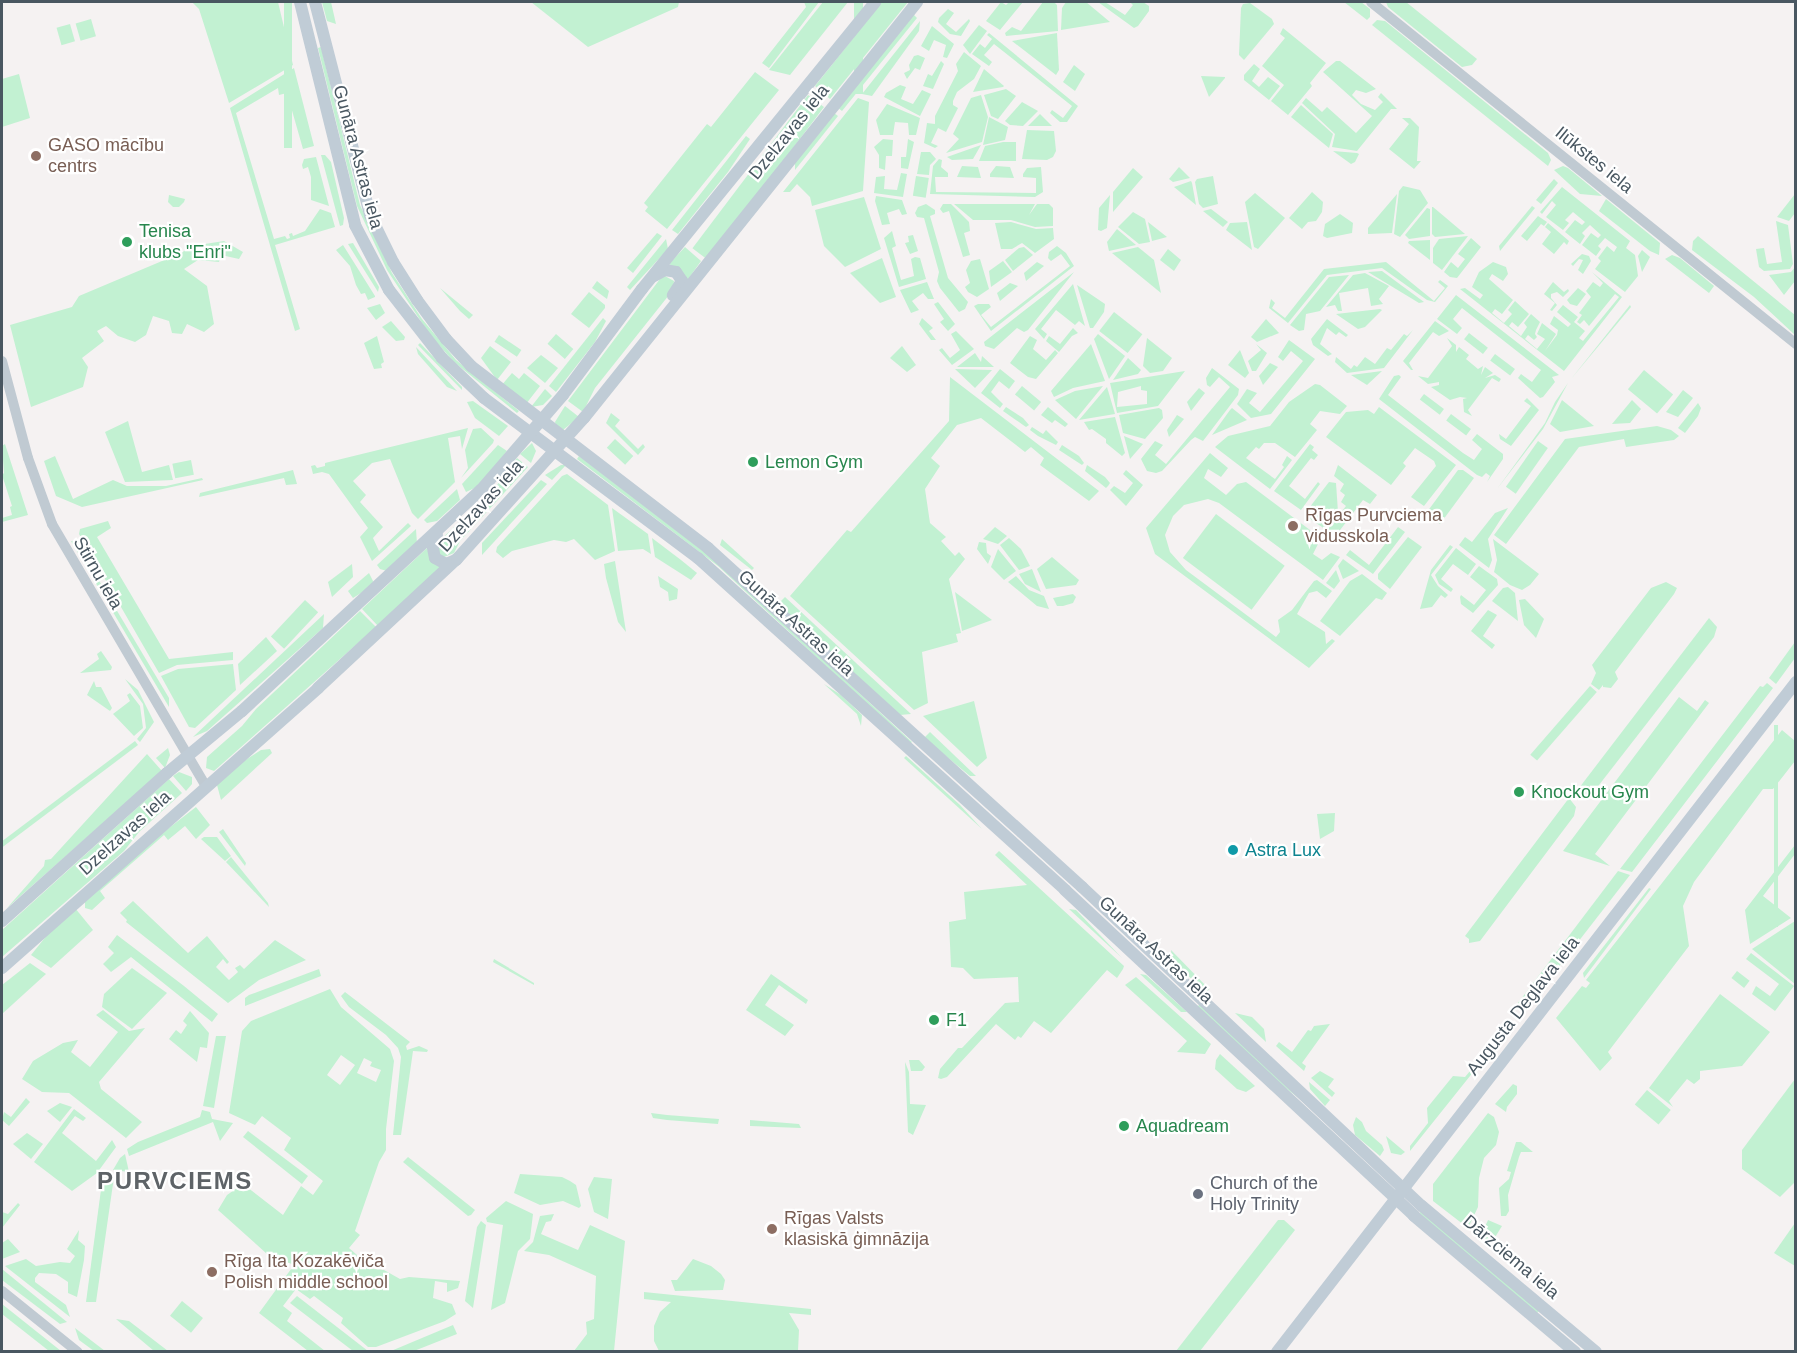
<!DOCTYPE html>
<html>
<head>
<meta charset="utf-8">
<style>
	body { margin:0 }
	#map { position:relative; width:1797px; height:1353px; overflow:hidden; background:#f5f2f2; font-family:Arial,sans-serif }
	div>[style] { position:absolute }
	.green>* { inset:0; background:#c2f1d2; transform-origin:0 0 }
	.tertiary>* { height:10px; margin:-5px; padding:0 5px; transform-origin:5px; border-radius:5px; background:#c0cad2 }
	.secondary>* { height:12px; margin:-6px; padding:0 6px; transform-origin:6px; border-radius:6px; background:#c0ccd6 }
	.dots>* { width:16px; height:16px; translate:-50% -50%; box-sizing:border-box; border:3px solid #fff; border-radius:50% }
	span { translate:-50% -50%; white-space:nowrap; text-align:center; line-height:1.15; -webkit-text-stroke:4.5px #fff; paint-order:stroke }
	.street-label { font-size:18px; color:#495761 }
	.education-label { font-size:18px; color:#785e54 }
	.left { translate:0 -50%; text-align:left }
	.leisure-label { font-size:18px; color:#27864d }
	.culture-label { font-size:18px; color:#0d838f }
	.worship-label { font-size:18px; color:#5b616d }
	.district-label { font-size:24px; color:#5e6367; font-weight:700; letter-spacing:1.5px }
	.frame { position:absolute; inset:0; border:3px solid #495761; pointer-events:none }
</style>
</head>
<body>
<div id="map">
	<div class="green">
		<div style="clip-path:polygon(192px 2px,278px 2px,293px 65px,229px 103px,199px 9px)"></div>
		<div style="left:284px;top:2px;width:8px;height:146px"></div>
		<div style="clip-path:polygon(322px 2px,331px 2px,336px 24px,327px 21px)"></div>
		<div style="clip-path:polygon(531px 2px,679px 2px,678px 7px,588px 47px)"></div>
		<div style="clip-path:polygon(804px 2px,819px 2px,769px 68px,762px 63px,806px 7px)"></div>
		<div style="clip-path:polygon(823px 2px,848px 2px,790px 75px,769px 70px)"></div>
		<div style="left:854px;top:2px;width:9px;height:92px"></div>
		<div style="clip-path:polygon(882px 2px,908px 2px,830px 99px,815px 86px)"></div>
		<div style="clip-path:polygon(1001px 2px,1006px 5px,1009px 2px,1023px 2px,1000px 30px,986px 21px)"></div>
		<div style="clip-path:polygon(1043px 2px,1054px 2px,1057px 5px,1058px 31px,1006px 36px,1005px 33px,1012px 27px,1021px 31px)"></div>
		<div style="clip-path:polygon(1066px 2px,1086px 2px,1110px 22px,1061px 30px,1062px 8px)"></div>
		<div style="clip-path:polygon(1098px 2px,1105px 2px,1125px 15px,1133px 5px,1130px 2px,1143px 2px,1149px 6px,1149px 11px,1138px 26px,1134px 28px)"></div>
		<div style="clip-path:polygon(1344px 2px,1361px 2px,1370px 9px,1370px 17px,1367px 20px)"></div>
		<div style="clip-path:polygon(1386px 2px,1406px 2px,1477px 59px,1472px 65px,1462px 67px,1388px 7px)"></div>
		<div style="clip-path:polygon(1250px 3px,1272px 19px,1274px 24px,1244px 60px,1239px 55px,1241px 8px,1243px 4px)"></div>
		<div style="clip-path:polygon(948px 9px,954px 13px,946px 24px,956px 32px,969px 19px,970px 21px,961px 36px,950px 34px,938px 22px,939px 18px)"></div>
		<div style="clip-path:polygon(914px 15px,917px 18px,842px 111px,838px 108px,911px 16px)"></div>
		<div style="left:91px;top:19px;width:18px;height:16px;rotate:74deg"></div>
		<div style="clip-path:polygon(1377px 20px,1385px 21px,1548px 153px,1551px 160px,1548px 166px,1372px 25px)"></div>
		<div style="clip-path:polygon(920px 21px,919px 31px,872px 96px,862px 94px)"></div>
		<div style="left:70px;top:24px;width:18px;height:14px;rotate:74deg"></div>
		<div style="clip-path:polygon(979px 25px,987px 31px,970px 54px,963px 45px)"></div>
		<div style="clip-path:polygon(932px 26px,954px 44px,947px 58px,943px 57px,946px 45px,934px 40px,929px 51px,921px 46px)"></div>
		<div style="clip-path:polygon(1283px 28px,1326px 63px,1310px 83px,1312px 86px,1288px 115px,1271px 101px,1284px 85px,1262px 66px,1285px 38px,1280px 34px)"></div>
		<div style="clip-path:polygon(989px 33px,1078px 106px,1067px 122px,1060px 122px,1050px 113px,1052px 110px,1063px 118px,1072px 106px,994px 44px,984px 55px,992px 62px,989px 66px,972px 54px,980px 44px,985px 48px,992px 39px,987px 35px)"></div>
		<div style="clip-path:polygon(1057px 33px,1059px 70px,1056px 75px,1012px 41px)"></div>
		<div style="clip-path:polygon(321px 47px,360px 205px,392px 273px,422px 319px,456px 360px,519px 411px,517px 413px,454px 362px,430px 335px,387px 270px,357px 206px,318px 48px)"></div>
		<div style="clip-path:polygon(964px 52px,981px 66px,974px 79px,957px 92px,953px 101px,953px 105px,958px 108px,946px 132px,938px 128px,931px 143px,938px 146px,935px 148px,924px 143px,927px 123px,935px 124px,935px 116px,958px 71px,956px 64px)"></div>
		<div style="clip-path:polygon(918px 55px,925px 58px,920px 70px,915px 68px,907px 79px,904px 73px,910px 70px,909px 65px,914px 56px)"></div>
		<div style="clip-path:polygon(941px 61px,944px 64px,933px 89px,923px 86px,928px 74px,932px 76px)"></div>
		<div style="clip-path:polygon(1336px 61px,1340px 61px,1376px 89px,1366px 93px,1356px 90px,1352px 95px,1361px 104px,1375px 110px,1383px 102px,1378px 97px,1381px 93px,1397px 109px,1391px 109px,1357px 151px,1332px 147px,1335px 134px,1302px 103px,1306px 98px,1322px 112px,1327px 107px,1356px 133px,1372px 116px,1323px 72px)"></div>
		<div style="clip-path:polygon(1254px 64px,1260px 69px,1252px 81px,1259px 87px,1268px 77px,1280px 86px,1269px 100px,1244px 80px,1244px 75px)"></div>
		<div style="clip-path:polygon(1074px 65px,1085px 74px,1075px 91px,1063px 82px)"></div>
		<div style="clip-path:polygon(294px 68px,314px 146px,303px 149px,287px 93px,279px 95px,278px 88px,236px 113px,274px 239px,285px 236px,287px 239px,290px 238px,289px 234px,292px 233px,293px 236px,305px 231px,320px 209px,331px 213px,335px 227px,275px 245px,300px 329px,295px 331px,230px 108px)"></div>
		<div style="clip-path:polygon(984px 69px,1004px 86px,1003px 87px,973px 92px)"></div>
		<div style="clip-path:polygon(755px 72px,779px 90px,667px 229px,645px 211px,648px 207px,644px 203px,707px 124px,711px 127px)"></div>
		<div style="clip-path:polygon(19px 74px,30px 118px,2px 127px,2px 79px)"></div>
		<div style="clip-path:polygon(1201px 76px,1225px 77px,1225px 78px,1209px 97px)"></div>
		<div style="clip-path:polygon(900px 85px,906px 87px,901px 99px,913px 104px,922px 90px,931px 94px,920px 116px,884px 97px,886px 93px)"></div>
		<div style="clip-path:polygon(1006px 89px,1016px 96px,998px 119px,991px 116px,984px 95px)"></div>
		<div style="left:808px;top:95px;width:20px;height:192px;rotate:37deg"></div>
		<div style="clip-path:polygon(981px 95px,988px 117px,982px 142px,946px 153px,959px 139px,953px 134px,971px 98px)"></div>
		<div style="clip-path:polygon(858px 98px,869px 102px,863px 191px,812px 206px,810px 197px,797px 184px,790px 192px,783px 192px)"></div>
		<div style="clip-path:polygon(1022px 102px,1038px 111px,1023px 126px,1010px 125px,1005px 121px)"></div>
		<div style="clip-path:polygon(887px 104px,920px 118px,916px 135px,909px 135px,908px 123px,895px 122px,893px 135px,880px 135px,876px 120px)"></div>
		<div style="clip-path:polygon(1301px 105px,1333px 134px,1329px 148px,1291px 117px)"></div>
		<div style="clip-path:polygon(834px 113px,838px 116px,795px 170px,795px 161px)"></div>
		<div style="clip-path:polygon(1040px 114px,1052px 126px,1028px 126px)"></div>
		<div style="clip-path:polygon(989px 117px,1008px 127px,1005px 140px,983px 145px)"></div>
		<div style="clip-path:polygon(1402px 118px,1410px 118px,1419px 127px,1417px 161px,1421px 161px,1414px 169px,1389px 149px,1409px 124px)"></div>
		<div style="clip-path:polygon(1027px 130px,1054px 131px,1056px 151px,1053px 157px,1047px 160px,1022px 159px)"></div>
		<div style="clip-path:polygon(746px 136px,750px 139px,728px 172px,678px 234px,672px 230px)"></div>
		<div style="clip-path:polygon(883px 139px,893px 140px,892px 156px,886px 156px,885px 170px,879px 168px,879px 155px,874px 147px)"></div>
		<div style="clip-path:polygon(908px 139px,914px 142px,908px 169px,901px 168px,901px 157px,906px 157px)"></div>
		<div style="clip-path:polygon(1003px 142px,1016px 142px,1016px 161px,979px 161px,985px 146px)"></div>
		<div style="clip-path:polygon(981px 145px,973px 159px,952px 160px,947px 157px)"></div>
		<div style="clip-path:polygon(1333px 151px,1357px 153px,1359px 154px,1355px 162px,1351px 164px)"></div>
		<div style="clip-path:polygon(921px 152px,930px 152px,936px 159px,930px 165px,929px 175px,917px 174px)"></div>
		<div style="clip-path:polygon(321px 155px,325px 155px,331px 162px,344px 218px,343px 225px,340px 226px)"></div>
		<div style="clip-path:polygon(316px 157px,329px 206px,311px 200px,311px 177px,308px 167px,303px 169px,302px 165px,304px 159px)"></div>
		<div style="clip-path:polygon(939px 159px,942px 160px,941px 167px,948px 173px,948px 177px,935px 177px,936px 192px,1036px 193px,1036px 178px,1023px 177px,1023px 174px,1027px 168px,1041px 167px,1043px 192px,1035px 197px,930px 194px,933px 166px)"></div>
		<div style="clip-path:polygon(962px 166px,978px 167px,981px 178px,957px 177px)"></div>
		<div style="clip-path:polygon(996px 166px,1010px 167px,1014px 178px,990px 177px,990px 174px)"></div>
		<div style="clip-path:polygon(1563px 166px,1568px 168px,1602px 196px,1580px 194px,1554px 170px)"></div>
		<div style="clip-path:polygon(1179px 167px,1190px 178px,1173px 182px,1169px 179px)"></div>
		<div style="clip-path:polygon(1133px 168px,1143px 177px,1113px 212px,1113px 192px)"></div>
		<div style="clip-path:polygon(901px 173px,907px 174px,903px 197px,874px 193px,876px 177px,885px 176px,884px 189px,897px 190px)"></div>
		<div style="left:916px;top:176px;width:13px;height:20px;rotate:9deg"></div>
		<div style="clip-path:polygon(1213px 176px,1218px 204px,1203px 208px,1199px 204px,1195px 182px,1197px 179px)"></div>
		<div style="clip-path:polygon(1554px 179px,1558px 183px,1541px 204px,1536px 200px)"></div>
		<div style="clip-path:polygon(1191px 181px,1192px 183px,1196px 205px,1174px 187px)"></div>
		<div style="clip-path:polygon(1403px 186px,1420px 190px,1428px 203px,1400px 237px,1394px 234px,1399px 191px)"></div>
		<div style="clip-path:polygon(1562px 187px,1630px 241px,1626px 248px,1635px 255px,1638px 276px,1625px 292px,1595px 269px,1601px 261px,1598px 258px,1607px 246px,1614px 252px,1617px 247px,1605px 238px,1598px 246px,1601px 249px,1596px 256px,1582px 245px,1591px 233px,1598px 238px,1601px 235px,1590px 225px,1582px 233px,1585px 236px,1580px 244px,1565px 232px,1575px 220px,1582px 225px,1585px 222px,1573px 212px,1565px 220px,1569px 223px,1563px 230px,1546px 217px,1556px 205px,1552px 201px,1542px 214px,1540px 212px)"></div>
		<div style="clip-path:polygon(1312px 192px,1323px 202px,1322px 212px,1316px 221px,1308px 222px,1302px 229px,1289px 218px)"></div>
		<div style="clip-path:polygon(1255px 193px,1285px 218px,1258px 249px,1254px 247px,1245px 202px)"></div>
		<div style="clip-path:polygon(1397px 194px,1392px 233px,1368px 234px,1368px 228px)"></div>
		<div style="clip-path:polygon(1795px 194px,1795px 213px,1789px 221px,1777px 217px)"></div>
		<div style="clip-path:polygon(169px 195px,185px 199px,184px 202px,179px 207px,173px 207px,168px 202px)"></div>
		<div style="clip-path:polygon(1110px 195px,1107px 228px,1101px 231px,1098px 230px,1099px 208px)"></div>
		<div style="clip-path:polygon(876px 196px,902px 200px,907px 214px,902px 215px,899px 209px,887px 213px,890px 224px,882px 225px,875px 201px)"></div>
		<div style="clip-path:polygon(864px 197px,881px 249px,845px 267px,824px 246px,815px 210px)"></div>
		<div style="clip-path:polygon(1606px 199px,1660px 243px,1659px 255px,1650px 251px,1599px 211px)"></div>
		<div style="clip-path:polygon(926px 204px,935px 210px,935px 214px,930px 216px,948px 278px,968px 302px,965px 309px,959px 312px,940px 288px,937px 281px,939px 272px,924px 218px,917px 217px,915px 213px,918px 207px)"></div>
		<div style="clip-path:polygon(943px 204px,951px 204px,969px 222px,970px 231px,964px 233px,970px 255px,963px 257px,949px 211px,943px 213px,940px 209px)"></div>
		<div style="clip-path:polygon(954px 204px,1035px 204px,1029px 215px,1037px 204px,1049px 204px,1053px 208px,1053px 226px,1035px 227px,1011px 220px,973px 220px)"></div>
		<div style="clip-path:polygon(1532px 206px,1535px 208px,1500px 251px,1499px 246px)"></div>
		<div style="clip-path:polygon(1432px 207px,1433px 207px,1465px 234px,1435px 237px,1432px 234px)"></div>
		<div style="clip-path:polygon(1427px 208px,1430px 209px,1430px 236px,1409px 239px,1405px 235px)"></div>
		<div style="clip-path:polygon(1211px 209px,1228px 222px,1223px 227px,1203px 211px)"></div>
		<div style="clip-path:polygon(1133px 212px,1145px 219px,1150px 242px,1139px 244px,1118px 227px)"></div>
		<div style="clip-path:polygon(1340px 214px,1353px 223px,1352px 233px,1327px 238px,1323px 236px,1325px 224px)"></div>
		<div style="clip-path:polygon(1538px 216px,1547px 222px,1544px 226px,1541px 224px,1527px 241px,1521px 236px)"></div>
		<div style="clip-path:polygon(1776px 221px,1788px 225px,1793px 264px,1790px 269px,1764px 271px,1759px 267px,1756px 249px,1764px 248px,1767px 264px,1782px 262px)"></div>
		<div style="clip-path:polygon(1011px 222px,1036px 229px,1053px 228px,1054px 239px,1035px 253px,1022px 243px,1012px 249px,1001px 249px,995px 223px)"></div>
		<div style="clip-path:polygon(1148px 222px,1167px 237px,1152px 241px)"></div>
		<div style="clip-path:polygon(1247px 222px,1252px 250px,1226px 230px,1230px 223px)"></div>
		<div style="clip-path:polygon(1548px 223px,1569px 241px,1567px 245px,1564px 242px,1554px 254px,1542px 244px,1551px 232px,1545px 227px)"></div>
		<div style="clip-path:polygon(1117px 229px,1136px 245px,1109px 251px,1107px 242px)"></div>
		<div style="clip-path:polygon(892px 231px,896px 246px,892px 248px,901px 280px,914px 276px,911px 259px,915px 257px,920px 258px,926px 279px,899px 287px,884px 238px)"></div>
		<div style="clip-path:polygon(657px 233px,662px 236px,633px 273px,627px 268px)"></div>
		<div style="clip-path:polygon(913px 235px,918px 251px,910px 254px,905px 243px,909px 242px,908px 236px)"></div>
		<div style="clip-path:polygon(1468px 236px,1442px 270px,1433px 263px,1433px 248px,1439px 239px)"></div>
		<div style="clip-path:polygon(1698px 236px,1795px 315px,1795px 335px,1754px 297px,1692px 250px,1693px 241px)"></div>
		<div style="clip-path:polygon(1471px 238px,1481px 247px,1457px 278px,1450px 277px,1444px 272px,1451px 262px,1458px 268px,1465px 259px,1458px 254px)"></div>
		<div style="clip-path:polygon(666px 239px,668px 249px,630px 290px,627px 287px)"></div>
		<div style="clip-path:polygon(1430px 240px,1430px 260px,1408px 243px,1409px 241px)"></div>
		<div style="clip-path:polygon(224px 241px,243px 252px,239px 259px,221px 255px,219px 262px,198px 260px,184px 269px,207px 286px,214px 324px,204px 332px,187px 324px,182px 334px,172px 333px,169px 321px,153px 316px,146px 335px,135px 342px,118px 336px,106px 326px,97px 331px,104px 341px,82px 358px,88px 367px,83px 387px,31px 407px,10px 325px,72px 307px,79px 296px,181px 253px,192px 246px)"></div>
		<div style="clip-path:polygon(353px 243px,379px 287px,378px 292px,348px 244px)"></div>
		<div style="clip-path:polygon(343px 245px,375px 296px,375px 297px,368px 300px,365px 293px,361px 294px,356px 285px,350px 266px,336px 250px)"></div>
		<div style="clip-path:polygon(1057px 246px,1066px 253px,1074px 266px,991px 331px,974px 306px,978px 304px,989px 304px,991px 307px,981px 315px,991px 327px,1070px 266px,1061px 254px,1051px 261px,1048px 258px,1049px 252px)"></div>
		<div style="clip-path:polygon(685px 247px,701px 261px,686px 282px,674px 267px,669px 264px)"></div>
		<div style="clip-path:polygon(1024px 247px,1033px 255px,1013px 271px,1005px 260px,1019px 248px)"></div>
		<div style="clip-path:polygon(1138px 247px,1154px 260px,1161px 293px,1112px 253px)"></div>
		<div style="clip-path:polygon(1168px 249px,1181px 260px,1174px 271px,1160px 260px)"></div>
		<div style="clip-path:polygon(1642px 250px,1650px 257px,1642px 272px,1638px 256px)"></div>
		<div style="clip-path:polygon(1582px 254px,1589px 256px,1591px 261px,1583px 274px,1578px 270px,1583px 260px,1579px 259px,1573px 266px,1571px 264px)"></div>
		<div style="clip-path:polygon(1672px 255px,1680px 258px,1714px 286px,1709px 293px,1665px 259px)"></div>
		<div style="clip-path:polygon(882px 258px,896px 297px,880px 303px,850px 273px)"></div>
		<div style="clip-path:polygon(980px 259px,989px 289px,977px 297px,968px 292px,965px 287px,970px 283px,966px 270px,971px 261px)"></div>
		<div style="clip-path:polygon(1003px 261px,1012px 272px,991px 287px,989px 271px)"></div>
		<div style="clip-path:polygon(1037px 262px,1044px 266px,1026px 281px,1024px 273px)"></div>
		<div style="clip-path:polygon(1386px 262px,1434px 301px,1445px 288px,1438px 282px,1440px 280px,1448px 286px,1435px 302px,1427px 300px,1382px 268px,1327px 275px,1288px 323px,1269px 308px,1271px 299px,1275px 303px,1272px 308px,1285px 318px,1324px 269px)"></div>
		<div style="clip-path:polygon(1493px 262px,1506px 267px,1508px 274px,1503px 281px,1492px 274px,1489px 279px,1513px 300px,1502px 314px,1495px 309px,1492px 313px,1504px 323px,1512px 314px,1508px 310px,1515px 301px,1529px 314px,1518px 327px,1512px 322px,1509px 326px,1521px 336px,1527px 327px,1524px 323px,1531px 314px,1540px 322px,1536px 330px,1535px 334px,1537px 337px,1534px 340px,1528px 335px,1525px 339px,1537px 349px,1545px 339px,1537px 334px,1542px 323px,1556px 334px,1545px 351px,1557px 335px,1558px 330px,1550px 324px,1554px 316px,1568px 327px,1571px 324px,1557px 312px,1563px 305px,1578px 317px,1574px 322px,1585px 331px,1579px 338px,1583px 341px,1619px 297px,1615px 294px,1589px 326px,1584px 320px,1580px 324px,1577px 322px,1582px 315px,1579px 313px,1591px 297px,1586px 291px,1593px 282px,1600px 287px,1603px 283px,1592px 272px,1622px 297px,1564px 371px,1460px 289px,1465px 288px,1480px 299px,1483px 295px,1472px 287px,1479px 272px)"></div>
		<div style="clip-path:polygon(1795px 267px,1795px 281px,1784px 295px,1769px 275px,1791px 272px)"></div>
		<div style="clip-path:polygon(1382px 271px,1424px 302px,1419px 303px,1368px 272px)"></div>
		<div style="clip-path:polygon(1074px 272px,1028px 330px,1024px 332px,1017px 328px,994px 349px,985px 346px,984px 342px)"></div>
		<div style="clip-path:polygon(1365px 273px,1389px 286px,1379px 299px,1383px 304px,1371px 306px,1368px 288px,1339px 293px,1342px 311px,1338px 311px,1335px 305px,1326px 307px,1353px 275px)"></div>
		<div style="clip-path:polygon(663px 275px,674px 281px,673px 290px,595px 388px,583px 412px,568px 401px)"></div>
		<div style="clip-path:polygon(1349px 275px,1320px 311px,1306px 314px,1304px 330px,1299px 331px,1290px 325px,1329px 277px)"></div>
		<div style="clip-path:polygon(597px 281px,609px 291px,607px 299px,592px 288px)"></div>
		<div style="clip-path:polygon(927px 282px,934px 299px,928px 299px,923px 293px,912px 301px,919px 310px,911px 313px,900px 290px)"></div>
		<div style="clip-path:polygon(1553px 282px,1564px 292px,1568px 289px,1569px 291px,1563px 297px,1557px 292px,1551px 294px,1551px 298px,1557px 305px,1552px 311px,1550px 310px,1555px 303px,1544px 294px)"></div>
		<div style="clip-path:polygon(1010px 283px,1018px 286px,1000px 301px,997px 293px)"></div>
		<div style="clip-path:polygon(1073px 284px,1085px 326px,1079px 321px,1075px 325px,1056px 310px,1041px 329px,1047px 334px,1044px 339px,1035px 329px)"></div>
		<div style="clip-path:polygon(1077px 285px,1105px 304px,1104px 312px,1093px 328px,1090px 328px)"></div>
		<div style="clip-path:polygon(440px 288px,473px 315px,469px 319px,460px 311px)"></div>
		<div style="clip-path:polygon(1578px 288px,1586px 294px,1577px 306px,1570px 304px,1567px 300px)"></div>
		<div style="clip-path:polygon(589px 292px,605px 305px,605px 308px,589px 328px,571px 314px)"></div>
		<div style="clip-path:polygon(1456px 295px,1559px 375px,1552px 377px,1555px 382px,1543px 397px,1540px 398px,1518px 378px,1521px 374px,1532px 382px,1541px 370px,1462px 308px,1453px 319px,1462px 328px,1457px 334px,1437px 319px)"></div>
		<div style="clip-path:polygon(938px 302px,955px 324px,948px 331px,940px 322px,944px 319px,934px 304px)"></div>
		<div style="clip-path:polygon(380px 304px,385px 313px,376px 320px,367px 308px)"></div>
		<div style="clip-path:polygon(1630px 305px,1631px 307px,1571px 379px)"></div>
		<div style="clip-path:polygon(1380px 309px,1382px 310px,1365px 327px,1358px 329px,1336px 314px)"></div>
		<div style="left:1114px;top:312px;width:36px;height:24px;rotate:38deg"></div>
		<div style="clip-path:polygon(603px 318px,606px 321px,595px 342px,556px 392px,549px 386px)"></div>
		<div style="clip-path:polygon(922px 318px,933px 328px,929px 331px,936px 340px,931px 340px,919px 324px)"></div>
		<div style="clip-path:polygon(1266px 319px,1279px 333px,1257px 342px,1251px 337px)"></div>
		<div style="clip-path:polygon(1327px 319px,1348px 335px,1346px 337px,1339px 332px,1336px 335px,1327px 328px,1320px 344px,1332px 354px,1328px 356px,1313px 345px,1311px 339px)"></div>
		<div style="clip-path:polygon(391px 321px,405px 337px,404px 340px,396px 341px,382px 327px)"></div>
		<div style="clip-path:polygon(1435px 321px,1449px 331px,1439px 336px,1433px 332px,1409px 363px,1413px 370px,1411px 370px,1403px 361px)"></div>
		<div style="clip-path:polygon(1073px 328px,1078px 333px,1072px 336px,1059px 352px,1046px 341px,1049px 336px,1060px 344px)"></div>
		<div style="clip-path:polygon(1413px 330px,1384px 368px,1347px 373px,1335px 362px,1336px 357px,1351px 369px,1354px 365px,1357px 367px,1365px 357px,1375px 364px,1387px 348px,1391px 350px,1404px 334px,1407px 336px)"></div>
		<div style="clip-path:polygon(956px 331px,974px 349px,952px 365px,939px 350px,942px 348px,950px 358px,960px 350px,951px 334px)"></div>
		<div style="left:1469px;top:333px;width:24px;height:8px;rotate:38deg"></div>
		<div style="left:556px;top:334px;width:23px;height:13px;rotate:41deg"></div>
		<div style="clip-path:polygon(1098px 334px,1125px 356px,1109px 379px,1094px 339px)"></div>
		<div style="left:499px;top:335px;width:27px;height:8px;rotate:34deg"></div>
		<div style="clip-path:polygon(377px 336px,384px 362px,381px 364px,382px 368px,374px 369px,364px 343px)"></div>
		<div style="clip-path:polygon(1030px 336px,1037px 340px,1033px 349px,1046px 360px,1055px 350px,1058px 353px,1036px 379px,1028px 377px,1010px 363px)"></div>
		<div style="clip-path:polygon(1147px 338px,1172px 358px,1163px 371px,1150px 373px,1143px 366px)"></div>
		<div style="clip-path:polygon(1447px 338px,1456px 345px,1456px 352px,1459px 347px,1469px 355px,1466px 359px,1478px 369px,1483px 366px,1481px 375px,1485px 367px,1493px 373px,1485px 378px,1495px 375px,1501px 379px,1499px 382px,1492px 378px,1468px 410px,1472px 416px,1464px 412px,1463px 399px,1467px 398px,1460px 397px,1450px 400px,1431px 387px,1439px 385px,1439px 382px,1428px 384px,1418px 376px,1428px 378px,1452px 346px)"></div>
		<div style="clip-path:polygon(1289px 340px,1315px 359px,1271px 414px,1251px 418px,1237px 404px,1247px 389px,1257px 393px,1249px 403px,1260px 412px,1303px 361px,1291px 351px,1283px 361px,1278px 357px)"></div>
		<div style="clip-path:polygon(420px 343px,462px 387px,462px 390px,418px 345px)"></div>
		<div style="clip-path:polygon(1091px 344px,1105px 381px,1073px 388px,1054px 397px,1051px 391px)"></div>
		<div style="clip-path:polygon(1256px 344px,1267px 353px,1256px 371px,1252px 371px,1248px 361px,1261px 350px)"></div>
		<div style="clip-path:polygon(490px 346px,511px 362px,497px 380px,481px 358px)"></div>
		<div style="clip-path:polygon(902px 346px,916px 365px,907px 372px,890px 358px)"></div>
		<div style="clip-path:polygon(416px 347px,457px 391px,447px 387px,418px 354px)"></div>
		<div style="clip-path:polygon(1240px 350px,1249px 373px,1245px 378px,1228px 365px)"></div>
		<div style="clip-path:polygon(975px 353px,981px 362px,982px 356px,994px 367px,957px 367px)"></div>
		<div style="left:1495px;top:354px;width:25px;height:8px;rotate:37deg"></div>
		<div style="clip-path:polygon(541px 355px,558px 368px,545px 383px,527px 368px)"></div>
		<div style="clip-path:polygon(1128px 358px,1141px 370px,1138px 374px,1113px 380px)"></div>
		<div style="clip-path:polygon(1270px 363px,1278px 367px,1263px 385px,1259px 376px)"></div>
		<div style="clip-path:polygon(1212px 368px,1239px 389px,1238px 395px,1203px 441px,1195px 437px,1191px 440px,1162px 471px,1156px 473px,1147px 471px,1141px 459px,1155px 441px,1163px 445px,1155px 455px,1166px 464px,1230px 387px,1219px 377px,1210px 387px,1207px 385px,1206px 378px)"></div>
		<div style="clip-path:polygon(955px 369px,992px 370px,975px 388px)"></div>
		<div style="clip-path:polygon(1000px 369px,1015px 381px,1009px 389px,999px 381px,991px 392px,1003px 404px,1000px 408px,981px 393px)"></div>
		<div style="left:1644px;top:370px;width:38px;height:25px;rotate:40deg"></div>
		<div style="clip-path:polygon(evenodd,1185px 371px,1158px 406px,1117px 413px,1110px 383px,1185px 371px,1141px 386px,1141px 390px,1147px 391px,1147px 404px,1117px 407px,1118px 392px,1141px 386px)"></div>
		<div style="clip-path:polygon(1382px 371px,1367px 385px,1351px 375px)"></div>
		<div style="clip-path:polygon(512px 373px,519px 379px,524px 373px,540px 386px,526px 404px,501px 386px)"></div>
		<div style="clip-path:polygon(1399px 375px,1401px 377px,1388px 395px,1463px 453px,1474px 460px,1482px 449px,1472px 440px,1477px 434px,1503px 454px,1503px 459px,1487px 482px,1490px 476px,1486px 473px,1482px 477px,1477px 475px,1379px 399px,1394px 376px)"></div>
		<div style="clip-path:polygon(950px 377px,1099px 491px,1089px 501px,1040px 465px,1044px 458px,1031px 447px,1025px 452px,981px 418px,957px 425px,931px 458px,940px 466px,925px 489px,930px 523px,946px 537px,941px 541px,955px 556px,959px 552px,965px 559px,949px 579px,961px 633px,956px 634px,958px 642px,922px 652px,928px 703px,914px 710px,790px 596px,847px 530px,851px 532px,949px 421px)"></div>
		<div style="clip-path:polygon(1568px 383px,1543px 429px,1497px 489px,1545px 423px,1555px 402px)"></div>
		<div style="clip-path:polygon(1315px 384px,1320px 385px,1347px 406px,1340px 414px,1320px 411px,1310px 424px,1317px 430px,1295px 457px,1275px 443px,1264px 443px,1259px 449px,1256px 447px,1246px 458px,1275px 479px,1284px 467px,1282px 465px,1287px 456px,1292px 460px,1270px 489px,1215px 447px,1228px 436px,1270px 426px,1289px 402px)"></div>
		<div style="left:1022px;top:386px;width:25px;height:11px;rotate:40deg"></div>
		<div style="clip-path:polygon(1103px 386px,1076px 419px,1055px 400px,1075px 391px)"></div>
		<div style="clip-path:polygon(1107px 387px,1115px 414px,1079px 420px)"></div>
		<div style="clip-path:polygon(1199px 388px,1205px 393px,1191px 411px,1187px 402px)"></div>
		<div style="clip-path:polygon(545px 389px,552px 396px,543px 405px,531px 407px)"></div>
		<div style="clip-path:polygon(1683px 390px,1693px 398px,1678px 417px,1666px 412px)"></div>
		<div style="left:1424px;top:394px;width:25px;height:7px;rotate:37deg"></div>
		<div style="clip-path:polygon(1527px 398px,1539px 410px,1511px 446px,1500px 439px,1499px 434px,1506px 439px,1531px 406px,1524px 401px)"></div>
		<div style="clip-path:polygon(1562px 400px,1594px 426px,1560px 432px,1550px 424px)"></div>
		<div style="clip-path:polygon(1632px 400px,1641px 409px,1630px 423px,1612px 424px)"></div>
		<div style="clip-path:polygon(473px 401px,508px 426px,499px 436px,475px 418px,467px 402px)"></div>
		<div style="clip-path:polygon(1698px 403px,1701px 408px,1698px 416px,1685px 433px,1678px 428px)"></div>
		<div style="clip-path:polygon(565px 406px,579px 417px,563px 430px,556px 426px,555px 422px)"></div>
		<div style="clip-path:polygon(1006px 407px,1023px 418px,1029px 425px,1026px 427px,1003px 411px)"></div>
		<div style="clip-path:polygon(1048px 407px,1068px 424px,1065px 427px,1055px 420px,1052px 423px,1041px 415px)"></div>
		<div style="clip-path:polygon(1379px 407px,1456px 465px,1424px 506px,1411px 497px,1436px 466px,1434px 461px,1415px 448px,1403px 463px,1406px 466px,1391px 485px,1326px 437px,1346px 412px,1368px 410px,1374px 414px)"></div>
		<div style="clip-path:polygon(1159px 408px,1162px 410px,1163px 418px,1145px 439px,1123px 433px,1119px 415px)"></div>
		<div style="clip-path:polygon(1232px 408px,1247px 420px,1212px 435px,1230px 410px)"></div>
		<div style="clip-path:polygon(611px 413px,620px 420px,615px 426px,638px 449px,643px 444px,645px 447px,638px 455px,606px 423px)"></div>
		<div style="left:1451px;top:414px;width:25px;height:8px;rotate:37deg"></div>
		<div style="clip-path:polygon(1177px 415px,1184px 419px,1169px 437px,1167px 430px)"></div>
		<div style="clip-path:polygon(1115px 417px,1125px 453px,1122px 456px,1106px 443px,1106px 439px,1092px 429px,1089px 430px,1084px 422px)"></div>
		<div style="clip-path:polygon(128px 421px,142px 472px,169px 465px,173px 480px,125px 482px,105px 432px)"></div>
		<div style="clip-path:polygon(1657px 426px,1671px 430px,1679px 436px,1674px 440px,1626px 447px,1624px 439px,1579px 447px,1506px 544px,1494px 535px,1565px 439px)"></div>
		<div style="clip-path:polygon(1032px 427px,1043px 434px,1046px 430px,1058px 442px,1056px 445px,1038px 436px,1030px 430px)"></div>
		<div style="clip-path:polygon(468px 428px,462px 449px,460px 436px,448px 438px,455px 482px,418px 519px,412px 513px,390px 459px,372px 463px,353px 481px,366px 495px,360px 502px,383px 527px,373px 538px,379px 551px,408px 523px,411px 526px,372px 561px,360px 537px,368px 528px,329px 474px,322px 472px,313px 474px,311px 466px,315px 465px,317px 468px,325px 466px,325px 463px)"></div>
		<div style="clip-path:polygon(481px 428px,494px 440px,493px 443px,461px 478px,468px 468px,465px 450px,473px 429px)"></div>
		<div style="clip-path:polygon(1124px 436px,1143px 444px,1130px 459px)"></div>
		<div style="left:615px;top:439px;width:25px;height:12px;rotate:43deg"></div>
		<div style="left:1538px;top:441px;width:12px;height:56px;rotate:35deg"></div>
		<div style="clip-path:polygon(532px 443px,536px 451px,531px 463px,520px 454px)"></div>
		<div style="clip-path:polygon(5px 444px,28px 515px,2px 522px,2px 518px,12px 515px,10px 507px,12px 506px,2px 475px,4px 473px,2px 446px)"></div>
		<div style="clip-path:polygon(1310px 444px,1314px 447px,1312px 450px,1318px 455px,1314px 460px,1311px 458px,1289px 486px,1305px 499px,1318px 482px,1320px 484px,1301px 510px,1274px 491px)"></div>
		<div style="clip-path:polygon(498px 445px,507px 451px,479px 486px,466px 492px,462px 484px)"></div>
		<div style="clip-path:polygon(1062px 445px,1079px 456px,1084px 463px,1082px 465px,1059px 450px)"></div>
		<div style="clip-path:polygon(1210px 453px,1228px 468px,1221px 477px,1208px 469px,1204px 478px,1226px 495px,1237px 484px,1246px 482px,1318px 536px,1318px 544px,1313px 554px,1322px 560px,1331px 553px,1340px 557px,1323px 580px,1219px 503px,1208px 499px,1184px 505px,1173px 516px,1165px 535px,1170px 552px,1186px 570px,1276px 637px,1280px 632px,1278px 620px,1292px 610px,1314px 581px,1317px 580px,1332px 591px,1326px 598px,1317px 591px,1309px 593px,1297px 614px,1325px 632px,1326px 644px,1332px 639px,1335px 641px,1309px 668px,1155px 554px,1146px 528px)"></div>
		<div style="clip-path:polygon(55px 456px,73px 499px,113px 480px,127px 486px,166px 486px,202px 478px,203px 480px,82px 507px,56px 496px,44px 461px)"></div>
		<div style="clip-path:polygon(579px 456px,720px 564px,912px 742px,910px 744px,718px 566px,577px 459px)"></div>
		<div style="clip-path:polygon(517px 458px,528px 467px,460px 541px,454px 553px,444px 557px,440px 555px,437px 543px,492px 492px)"></div>
		<div style="left:191px;top:460px;width:15px;height:19px;rotate:79deg"></div>
		<div style="clip-path:polygon(561px 465px,566px 465px,552px 480px,545px 475px)"></div>
		<div style="clip-path:polygon(1087px 465px,1105px 477px,1110px 483px,1108px 486px,1106px 488px,1085px 471px)"></div>
		<div style="clip-path:polygon(1338px 465px,1377px 495px,1370px 504px,1363px 500px,1334px 538px,1325px 533px,1346px 506px,1341px 502px,1345px 495px,1340px 491px,1344px 484px,1334px 476px)"></div>
		<div style="clip-path:polygon(293px 470px,297px 484px,286px 485px,284px 478px,199px 497px,200px 493px)"></div>
		<div style="clip-path:polygon(1126px 470px,1143px 485px,1126px 506px,1110px 490px,1114px 486px,1125px 493px,1133px 483px,1123px 474px)"></div>
		<div style="clip-path:polygon(1458px 470px,1463px 470px,1474px 478px,1440px 524px,1427px 512px)"></div>
		<div style="clip-path:polygon(567px 474px,608px 505px,615px 551px,595px 560px,574px 539px,566px 542px,554px 540px,512px 551px,503px 558px,496px 552px,497px 547px,562px 476px)"></div>
		<div style="clip-path:polygon(541px 480px,547px 484px,482px 555px,482px 543px)"></div>
		<div style="clip-path:polygon(1329px 482px,1336px 483px,1338px 512px,1325px 529px,1307px 517px,1306px 512px)"></div>
		<div style="clip-path:polygon(457px 489px,460px 500px,437px 521px,427px 523px,424px 520px)"></div>
		<div style="clip-path:polygon(612px 508px,648px 534px,651px 554px,643px 549px,618px 551px)"></div>
		<div style="clip-path:polygon(1508px 508px,1488px 539px,1492px 560px,1489px 568px,1459px 545px,1465px 537px,1472px 542px,1495px 513px)"></div>
		<div style="left:1216px;top:514px;width:86px;height:55px;rotate:37deg"></div>
		<div style="clip-path:polygon(108px 521px,111px 528px,97px 537px,169px 659px,233px 652px,233px 660px,177px 665px,159px 673px,79px 534px,80px 529px)"></div>
		<div style="clip-path:polygon(995px 527px,1007px 536px,998px 544px,983px 539px)"></div>
		<div style="clip-path:polygon(1398px 527px,1405px 532px,1373px 574px,1346px 555px,1350px 550px,1369px 565px)"></div>
		<div style="clip-path:polygon(416px 529px,417px 544px,387px 571px,380px 569px,377px 565px)"></div>
		<div style="clip-path:polygon(1408px 537px,1422px 547px,1390px 589px,1378px 579px,1378px 574px)"></div>
		<div style="clip-path:polygon(652px 538px,681px 560px,697px 573px,691px 580px,655px 557px)"></div>
		<div style="clip-path:polygon(1009px 538px,1021px 549px,1030px 566px,1019px 570px,1000px 545px)"></div>
		<div style="clip-path:polygon(722px 539px,754px 568px,752px 570px,720px 545px)"></div>
		<div style="clip-path:polygon(1493px 539px,1539px 574px,1530px 585px,1522px 590px,1510px 585px,1494px 572px,1497px 560px)"></div>
		<div style="clip-path:polygon(71px 541px,76px 542px,169px 698px,169px 707px)"></div>
		<div style="clip-path:polygon(979px 542px,986px 543px,987px 553px,991px 556px,988px 564px,977px 549px)"></div>
		<div style="clip-path:polygon(1450px 545px,1453px 547px,1431px 575px,1438px 586px,1448px 595px,1445px 598px,1441px 595px,1432px 607px,1420px 609px,1431px 570px)"></div>
		<div style="clip-path:polygon(427px 548px,430px 558px,442px 567px,378px 626px,362px 609px)"></div>
		<div style="clip-path:polygon(1456px 548px,1476px 564px,1468px 575px,1453px 564px,1441px 579px,1453px 589px,1451px 592px,1439px 584px,1435px 575px)"></div>
		<div style="clip-path:polygon(998px 549px,1016px 571px,1004px 580px,991px 567px)"></div>
		<div style="clip-path:polygon(1052px 557px,1079px 580px,1076px 585px,1046px 589px,1037px 569px)"></div>
		<div style="clip-path:polygon(1343px 559px,1359px 571px,1343px 579px,1338px 566px)"></div>
		<div style="clip-path:polygon(615px 561px,626px 632px,618px 622px,606px 578px,604px 564px)"></div>
		<div style="clip-path:polygon(352px 564px,353px 577px,332px 597px,328px 582px)"></div>
		<div style="clip-path:polygon(1479px 566px,1497px 579px,1498px 585px,1473px 613px,1461px 604px,1460px 597px,1461px 595px,1474px 605px,1486px 590px,1470px 577px)"></div>
		<div style="clip-path:polygon(1032px 569px,1041px 592px,1025px 584px,1019px 574px)"></div>
		<div style="clip-path:polygon(1336px 570px,1340px 581px,1334px 589px,1326px 583px)"></div>
		<div style="clip-path:polygon(369px 573px,373px 581px,372px 586px,353px 598px,348px 591px)"></div>
		<div style="clip-path:polygon(1362px 574px,1387px 593px,1382px 600px,1376px 598px,1340px 636px,1320px 621px,1350px 581px)"></div>
		<div style="clip-path:polygon(658px 576px,678px 589px,677px 599px,669px 601px,668px 592px,660px 587px)"></div>
		<div style="clip-path:polygon(1016px 576px,1029px 590px,1044px 596px,1049px 609px,1037px 606px,1008px 582px)"></div>
		<div style="clip-path:polygon(1666px 582px,1677px 588px,1674px 594px,1615px 672px,1618px 679px,1611px 688px,1603px 687px,1603px 685px,1599px 690px,1591px 684px,1596px 673px,1592px 665px,1651px 588px)"></div>
		<div style="clip-path:polygon(1508px 587px,1515px 593px,1518px 621px,1492px 601px,1503px 588px)"></div>
		<div style="clip-path:polygon(955px 592px,992px 620px,962px 631px)"></div>
		<div style="clip-path:polygon(1073px 594px,1076px 597px,1073px 603px,1063px 606px,1057px 606px,1053px 598px)"></div>
		<div style="clip-path:polygon(785px 597px,911px 714px,900px 715px,782px 608px,781px 601px)"></div>
		<div style="clip-path:polygon(1525px 599px,1544px 619px,1536px 638px,1524px 625px,1519px 600px)"></div>
		<div style="left:305px;top:600px;width:18px;height:50px;rotate:43deg"></div>
		<div style="clip-path:polygon(1488px 610px,1497px 615px,1483px 636px,1495px 645px,1492px 649px,1471px 631px)"></div>
		<div style="clip-path:polygon(360px 611px,376px 627px,214px 771px,206px 768px,207px 757px,242px 726px,256px 709px)"></div>
		<div style="clip-path:polygon(324px 614px,323px 628px,207px 731px,193px 737px)"></div>
		<div style="clip-path:polygon(1709px 618px,1717px 627px,1714px 637px,1592px 794px,1582px 796px,1576px 792px)"></div>
		<div style="clip-path:polygon(266px 637px,277px 651px,240px 685px,238px 664px)"></div>
		<div style="clip-path:polygon(1795px 642px,1795px 658px,1776px 684px,1769px 678px)"></div>
		<div style="clip-path:polygon(101px 651px,112px 667px,111px 670px,80px 673px,99px 659px,97px 654px)"></div>
		<div style="clip-path:polygon(233px 664px,236px 690px,195px 728px,189px 727px,161px 676px,178px 669px)"></div>
		<div style="clip-path:polygon(125px 679px,138px 690px,154px 722px,140px 742px,137px 739px,146px 728px,143px 704px)"></div>
		<div style="clip-path:polygon(94px 681px,96px 687px,101px 687px,112px 708px,110px 711px,87px 695px)"></div>
		<div style="clip-path:polygon(1767px 683px,1773px 688px,1632px 872px,1620px 869px,1760px 686px,1763px 687px)"></div>
		<div style="clip-path:polygon(824px 684px,841px 695px,862px 715px,861px 726px,857px 714px)"></div>
		<div style="left:1590px;top:686px;width:9px;height:91px;rotate:41deg"></div>
		<div style="clip-path:polygon(130px 693px,140px 706px,143px 728px,134px 736px,113px 714px,130px 701px,127px 695px)"></div>
		<div style="clip-path:polygon(1679px 697px,1697px 711px,1705px 700px,1709px 703px,1595px 854px,1610px 866px,1563px 851px)"></div>
		<div style="clip-path:polygon(974px 701px,987px 758px,977px 767px,923px 716px)"></div>
		<div style="left:1774px;top:725px;width:4px;height:202px"></div>
		<div style="clip-path:polygon(1782px 730px,1795px 741px,1795px 761px,1773px 789px,1763px 789px,1694px 882px,1683px 906px,1689px 946px,1608px 1052px,1612px 1058px,1600px 1071px,1556px 1018px,1582px 986px,1586px 988px,1590px 983px,1586px 980px)"></div>
		<div style="clip-path:polygon(930px 732px,976px 776px,970px 776px,924px 738px)"></div>
		<div style="left:135px;top:741px;width:5px;height:198px;rotate:53deg"></div>
		<div style="clip-path:polygon(168px 748px,170px 755px,165px 768px,156px 758px)"></div>
		<div style="clip-path:polygon(270px 749px,272px 753px,221px 800px,217px 785px,236px 766px,261px 750px)"></div>
		<div style="clip-path:polygon(147px 754px,162px 771px,7px 908px,44px 866px,45px 860px,51px 859px)"></div>
		<div style="clip-path:polygon(906px 756px,960px 805px,982px 829px,904px 758px)"></div>
		<div style="clip-path:polygon(179px 772px,192px 777px,192px 784px,186px 791px,173px 776px)"></div>
		<div style="clip-path:polygon(169px 779px,182px 793px,139px 832px,124px 851px,2px 957px,2px 930px)"></div>
		<div style="clip-path:polygon(1569px 798px,1576px 807px,1574px 816px,1480px 941px,1469px 943px,1469px 939px,1465px 936px)"></div>
		<div style="clip-path:polygon(196px 807px,210px 825px,196px 839px,185px 826px,168px 840px,164px 835px,100px 891px,105px 898px,92px 910px,85px 908px,85px 900px,147px 845px)"></div>
		<div style="clip-path:polygon(1335px 813px,1334px 831px,1320px 839px,1317px 814px)"></div>
		<div style="clip-path:polygon(223px 829px,246px 863px,245px 866px,219px 832px)"></div>
		<div style="clip-path:polygon(204px 837px,217px 837px,231px 856px,225px 861px,201px 839px)"></div>
		<div style="clip-path:polygon(1795px 845px,1795px 854px,1763px 896px,1791px 918px,1750px 944px,1745px 910px)"></div>
		<div style="clip-path:polygon(999px 851px,1124px 966px,1123px 969px,1117px 978px,1107px 970px,1051px 1033px,1034px 1021px,1021px 1038px,1018px 1036px,1015px 1040px,996px 1024px,947px 1077px,941px 1079px,938px 1078px,940px 1069px,958px 1048px,962px 1048px,1005px 1003px,1019px 1002px,1018px 977px,974px 979px,963px 968px,951px 967px,949px 922px,966px 919px,964px 892px,1027px 885px,995px 855px)"></div>
		<div style="clip-path:polygon(231px 857px,268px 903px,269px 907px,226px 862px)"></div>
		<div style="clip-path:polygon(1618px 871px,1630px 875px,1526px 1009px,1518px 1003px)"></div>
		<div style="clip-path:polygon(1649px 888px,1651px 889px,1584px 978px,1583px 973px)"></div>
		<div style="clip-path:polygon(133px 901px,188px 953px,207px 936px,229px 962px,227px 964px,223px 959px,216px 967px,229px 980px,238px 972px,235px 968px,240px 965px,244px 969px,275px 940px,306px 960px,259px 980px,228px 1003px,126px 922px,127px 920px,120px 913px)"></div>
		<div style="clip-path:polygon(75px 908px,93px 930px,51px 968px,31px 955px,48px 934px)"></div>
		<div style="clip-path:polygon(1069px 909px,1076px 910px,1122px 958px)"></div>
		<div style="clip-path:polygon(1795px 921px,1796px 922px,1795px 984px,1752px 949px)"></div>
		<div style="clip-path:polygon(117px 935px,184px 986px,218px 1014px,212px 1022px,131px 957px,111px 972px,103px 964px,114px 953px,108px 947px)"></div>
		<div style="clip-path:polygon(1171px 950px,1209px 989px,1206px 993px,1172px 960px)"></div>
		<div style="clip-path:polygon(1751px 953px,1794px 986px,1775px 1011px,1752px 994px,1756px 986px,1770px 996px,1779px 984px,1746px 959px)"></div>
		<div style="clip-path:polygon(494px 959px,534px 983px,534px 985px,493px 962px)"></div>
		<div style="clip-path:polygon(30px 963px,46px 974px,2px 1014px,2px 985px)"></div>
		<div style="clip-path:polygon(132px 968px,167px 993px,132px 1029px,102px 1007px,104px 994px)"></div>
		<div style="clip-path:polygon(319px 969px,321px 976px,245px 1006px,245px 998px,249px 995px)"></div>
		<div style="left:1737px;top:971px;width:16px;height:9px;rotate:38deg"></div>
		<div style="clip-path:polygon(771px 974px,808px 1000px,806px 1004px,779px 985px,765px 1005px,794px 1025px,785px 1036px,746px 1010px)"></div>
		<div style="clip-path:polygon(1140px 974px,1146px 975px,1187px 1012px,1181px 1012px)"></div>
		<div style="clip-path:polygon(1136px 977px,1211px 1044px,1205px 1054px,1177px 1052px,1187px 1041px,1125px 985px)"></div>
		<div style="clip-path:polygon(evenodd,330px 989px,341px 1007px,390px 1049px,394px 1061px,386px 1129px,386px 1150px,379px 1162px,355px 1231px,360px 1235px,349px 1248px,357px 1255px,355px 1260px,364px 1268px,384px 1270px,400px 1279px,409px 1277px,460px 1281px,458px 1288px,447px 1292px,447px 1283px,435px 1281px,433px 1298px,452px 1304px,456px 1314px,445px 1321px,376px 1347px,368px 1347px,341px 1323px,343px 1318px,314px 1296px,310px 1299px,296px 1289px,283px 1306px,292px 1313px,287px 1321px,325px 1351px,308px 1351px,259px 1313px,294px 1265px,267px 1254px,218px 1210px,227px 1195px,243px 1184px,283px 1215px,301px 1186px,313px 1195px,323px 1181px,284px 1150px,291px 1138px,262px 1116px,255px 1125px,229px 1113px,242px 1031px,251px 1021px,330px 989px,341px 1055px,355px 1065px,340px 1085px,327px 1075px,341px 1055px,330px 989px,364px 1058px,372px 1062px,370px 1066px,381px 1070px,376px 1082px,357px 1073px,364px 1058px)"></div>
		<div style="clip-path:polygon(345px 992px,410px 1042px,406px 1046px,407px 1050px,419px 1046px,428px 1050px,427px 1052px,413px 1051px,401px 1135px,393px 1135px,401px 1057px,398px 1048px,386px 1035px,349px 1007px,341px 996px)"></div>
		<div style="clip-path:polygon(1720px 994px,1770px 1032px,1742px 1066px,1700px 1071px,1700px 1079px,1694px 1084px,1687px 1079px,1669px 1101px,1673px 1107px,1649px 1088px)"></div>
		<div style="clip-path:polygon(1200px 1004px,1300px 1099px,1271px 1077px,1197px 1007px)"></div>
		<div style="clip-path:polygon(103px 1010px,129px 1031px,145px 1028px,99px 1082px,101px 1089px,142px 1122px,126px 1138px,69px 1093px,42px 1092px,22px 1079px,33px 1061px,63px 1043px,78px 1040px,71px 1052px,90px 1067px,118px 1032px,96px 1015px)"></div>
		<div style="clip-path:polygon(190px 1011px,209px 1033px,207px 1048px,200px 1047px,197px 1062px,169px 1039px,176px 1030px,181px 1034px,187px 1025px,183px 1021px)"></div>
		<div style="clip-path:polygon(1235px 1013px,1252px 1017px,1264px 1029px,1266px 1042px)"></div>
		<div style="clip-path:polygon(1330px 1024px,1302px 1063px,1306px 1066px,1304px 1071px,1276px 1046px,1279px 1042px,1292px 1052px,1308px 1030px,1311px 1031px,1314px 1026px)"></div>
		<div style="clip-path:polygon(216px 1036px,226px 1036px,214px 1108px,203px 1106px)"></div>
		<div style="clip-path:polygon(1220px 1054px,1255px 1086px,1246px 1092px,1237px 1089px,1215px 1069px,1216px 1060px)"></div>
		<div style="clip-path:polygon(1480px 1059px,1482px 1061px,1410px 1151px,1410px 1146px,1428px 1123px,1427px 1108px,1453px 1076px,1465px 1077px)"></div>
		<div style="clip-path:polygon(909px 1060px,919px 1060px,925px 1067px,922px 1071px,911px 1071px)"></div>
		<div style="clip-path:polygon(905px 1062px,909px 1072px,910px 1104px,926px 1105px,913px 1135px,908px 1132px)"></div>
		<div style="clip-path:polygon(1320px 1071px,1334px 1079px,1328px 1087px,1335px 1093px,1332px 1097px,1311px 1078px)"></div>
		<div style="clip-path:polygon(1795px 1079px,1795px 1182px,1780px 1197px,1742px 1169px,1742px 1150px)"></div>
		<div style="clip-path:polygon(1309px 1082px,1330px 1100px,1325px 1106px,1310px 1089px)"></div>
		<div style="clip-path:polygon(1513px 1084px,1517px 1086px,1517px 1094px,1507px 1107px,1506px 1112px,1495px 1104px)"></div>
		<div style="left:1647px;top:1090px;width:31px;height:19px;rotate:40deg"></div>
		<div style="clip-path:polygon(26px 1098px,30px 1102px,9px 1126px,2px 1120px,4px 1112px,11px 1117px)"></div>
		<div style="clip-path:polygon(60px 1103px,72px 1107px,60px 1122px,47px 1111px)"></div>
		<div style="clip-path:polygon(74px 1109px,86px 1118px,83px 1121px,75px 1116px,62px 1133px,96px 1161px,112px 1140px,116px 1147px,97px 1173px,72px 1191px,34px 1162px)"></div>
		<div style="clip-path:polygon(202px 1110px,210px 1112px,212px 1119px,233px 1123px,220px 1141px,213px 1122px,129px 1156px,127px 1149px,138px 1142px,200px 1117px)"></div>
		<div style="clip-path:polygon(651px 1113px,667px 1115px,719px 1119px,718px 1124px,667px 1120px,653px 1118px)"></div>
		<div style="clip-path:polygon(1488px 1113px,1494px 1117px,1499px 1132px,1496px 1145px,1484px 1158px,1479px 1178px,1478px 1207px,1468px 1228px,1433px 1201px,1433px 1184px)"></div>
		<div style="clip-path:polygon(1356px 1117px,1362px 1122px,1366px 1131px,1382px 1145px,1384px 1150px,1380px 1156px,1355px 1135px,1353px 1125px)"></div>
		<div style="clip-path:polygon(750px 1120px,799px 1124px,801px 1128px,750px 1126px)"></div>
		<div style="clip-path:polygon(248px 1131px,308px 1176px,302px 1184px,243px 1137px)"></div>
		<div style="clip-path:polygon(27px 1133px,43px 1144px,31px 1159px,13px 1144px)"></div>
		<div style="clip-path:polygon(1386px 1136px,1405px 1152px,1401px 1155px,1391px 1153px)"></div>
		<div style="clip-path:polygon(1516px 1142px,1521px 1142px,1533px 1152px,1521px 1152px,1519px 1157px,1508px 1195px,1509px 1211px,1506px 1216px,1501px 1216px,1499px 1188px,1509px 1179px,1511px 1172px,1507px 1171px)"></div>
		<div style="clip-path:polygon(125px 1154px,129px 1172px,113px 1170px,120px 1158px)"></div>
		<div style="clip-path:polygon(408px 1157px,475px 1210px,471px 1215px,468px 1216px,403px 1162px)"></div>
		<div style="clip-path:polygon(520px 1174px,562px 1177px,570px 1181px,576px 1185px,581px 1206px,579px 1208px,563px 1201px,540px 1205px,514px 1193px)"></div>
		<div style="clip-path:polygon(114px 1177px,96px 1302px,86px 1302px,102px 1182px,104px 1178px)"></div>
		<div style="clip-path:polygon(594px 1177px,612px 1179px,608px 1219px,594px 1212px,588px 1189px)"></div>
		<div style="clip-path:polygon(506px 1201px,533px 1214px,530px 1239px,518px 1251px,505px 1303px,491px 1310px,503px 1225px,487px 1222px,486px 1218px)"></div>
		<div style="clip-path:polygon(18px 1203px,20px 1205px,2px 1228px,2px 1212px,8px 1214px)"></div>
		<div style="clip-path:polygon(1421px 1211px,1539px 1311px,1537px 1313px,1419px 1214px)"></div>
		<div style="clip-path:polygon(554px 1214px,551px 1221px,546px 1222px,541px 1234px,578px 1250px,590px 1225px,625px 1241px,614px 1351px,574px 1351px,587px 1334px,586px 1322px,594px 1319px,596px 1276px,549px 1255px,524px 1251px,533px 1242px,540px 1216px)"></div>
		<div style="clip-path:polygon(1278px 1220px,1284px 1220px,1295px 1230px,1200px 1351px,1176px 1351px)"></div>
		<div style="clip-path:polygon(1488px 1220px,1502px 1226px,1489px 1247px,1479px 1240px)"></div>
		<div style="clip-path:polygon(481px 1221px,486px 1225px,473px 1308px,465px 1301px,477px 1227px)"></div>
		<div style="clip-path:polygon(1795px 1223px,1795px 1266px,1774px 1253px)"></div>
		<div style="clip-path:polygon(79px 1230px,78px 1240px,85px 1246px,84px 1260px,77px 1297px,68px 1293px,68px 1282px,56px 1274px,39px 1273px,35px 1278px,35px 1282px,66px 1305px,70px 1317px,5px 1266px,26px 1259px,36px 1266px,60px 1262px,70px 1263px,75px 1256px,67px 1249px)"></div>
		<div style="clip-path:polygon(8px 1239px,20px 1252px,2px 1259px,2px 1243px)"></div>
		<div style="clip-path:polygon(693px 1259px,711px 1266px,721px 1274px,725px 1280px,723px 1290px,675px 1291px,671px 1280px,677px 1280px)"></div>
		<div style="clip-path:polygon(2px 1269px,67px 1322px,60px 1324px,2px 1280px)"></div>
		<div style="clip-path:polygon(644px 1292px,811px 1309px,811px 1315px,789px 1313px,799px 1330px,798px 1351px,659px 1351px,654px 1341px,654px 1326px,660px 1312px,671px 1302px,644px 1299px)"></div>
		<div style="clip-path:polygon(297px 1296px,368px 1351px,353px 1351px,290px 1303px)"></div>
		<div style="left:182px;top:1301px;width:27px;height:19px;rotate:39deg"></div>
		<div style="clip-path:polygon(2px 1304px,61px 1351px,49px 1351px,2px 1314px)"></div>
		<div style="clip-path:polygon(116px 1319px,129px 1321px,168px 1351px,154px 1351px)"></div>
		<div style="clip-path:polygon(453px 1325px,457px 1334px,414px 1351px,391px 1351px)"></div>
		<div style="clip-path:polygon(75px 1328px,105px 1351px,94px 1351px,79px 1340px)"></div>
	</div>
	<div class="tertiary">
		<div style="left:1371px;top:2px;width:546px;rotate:38.82deg"></div>
		<div style="left:2px;top:361px;width:100px;rotate:75deg"></div>
		<div style="left:28px;top:458px;width:70px;rotate:70deg"></div>
		<div style="left:52px;top:524px;width:303px;rotate:59.6deg"></div>
		<div style="left:2px;top:1291px;width:97px;rotate:38.8deg"></div>
	</div>
	<div class="secondary">
		<div style="left:300px;top:2px;width:230px;rotate:76.1deg"></div>
		<div style="left:355px;top:225px;width:73px;rotate:62.4deg"></div>
		<div style="left:389px;top:290px;width:86px;rotate:52.1deg"></div>
		<div style="left:442px;top:358px;width:58px;rotate:43.6deg"></div>
		<div style="left:484px;top:398px;width:267px;rotate:36.8deg"></div>
		<div style="left:698px;top:558px;width:495px;rotate:42.1deg"></div>
		<div style="left:1065px;top:890px;width:478px;rotate:43deg"></div>
		<div style="left:1414px;top:1216px;width:211px;rotate:40.2deg"></div>
		<div style="left:315px;top:2px;width:220px;rotate:75.5deg"></div>
		<div style="left:370px;top:215px;width:52px;rotate:63.9deg"></div>
		<div style="left:393px;top:262px;width:45px;rotate:57.7deg"></div>
		<div style="left:417px;top:300px;width:49px;rotate:53.4deg"></div>
		<div style="left:446px;top:339px;width:37px;rotate:47deg"></div>
		<div style="left:471px;top:366px;width:299px;rotate:37.5deg"></div>
		<div style="left:708px;top:548px;width:505px;rotate:42.19deg"></div>
		<div style="left:1082px;top:887px;width:466px;rotate:43.2deg"></div>
		<div style="left:1422px;top:1206px;width:227px;rotate:40deg"></div>
		<div style="left:654px;top:276px;width:13px;rotate:-29deg"></div>
		<div style="left:665px;top:270px;width:11px;rotate:10deg"></div>
		<div style="left:676px;top:272px;width:11px;rotate:56deg"></div>
		<div style="left:682px;top:281px;width:17px;rotate:123deg"></div>
		<div style="left:437px;top:535px;width:9px;rotate:122deg"></div>
		<div style="left:432px;top:543px;width:15px;rotate:79deg"></div>
		<div style="left:435px;top:558px;width:13px;rotate:29deg"></div>
		<div style="left:446px;top:564px;width:11px;rotate:-22deg"></div>
		<div style="left:2px;top:921px;width:222px;rotate:-41.9deg"></div>
		<div style="left:167px;top:773px;width:97px;rotate:-39.6deg"></div>
		<div style="left:242px;top:711px;width:326px;rotate:-42.8deg"></div>
		<div style="left:481px;top:490px;width:125px;rotate:-49.2deg"></div>
		<div style="left:563px;top:395px;width:132px;rotate:-53.3deg"></div>
		<div style="left:642px;top:289px;width:370px;rotate:-50.9deg"></div>
		<div style="left:2px;top:968px;width:422px;rotate:-41.5deg"></div>
		<div style="left:318px;top:688px;width:190px;rotate:-42.9deg"></div>
		<div style="left:457px;top:559px;width:190px;rotate:-48deg"></div>
		<div style="left:584px;top:418px;width:533px;rotate:-51.32deg"></div>
		<div style="left:1277px;top:1352px;width:848px;rotate:-52.24deg"></div>
	</div>
	<div class="dots">
		<div style="left:36px;top:156px;background:#8d6e63"></div>
		<div style="left:127px;top:242px;background:#2e9e5b"></div>
		<div style="left:753px;top:462px;background:#2e9e5b"></div>
		<div style="left:1293px;top:526px;background:#8d6e63"></div>
		<div style="left:1519px;top:792px;background:#2e9e5b"></div>
		<div style="left:1233px;top:850px;background:#0f9aa8"></div>
		<div style="left:934px;top:1020px;background:#2e9e5b"></div>
		<div style="left:1124px;top:1126px;background:#2e9e5b"></div>
		<div style="left:1198px;top:1194px;background:#6b7280"></div>
		<div style="left:772px;top:1229px;background:#8d6e63"></div>
		<div style="left:212px;top:1272px;background:#8d6e63"></div>
	</div>
	<div class="street-label">
		<span style="left:789px;top:132px;rotate:-51deg">Dzelzavas iela</span>
		<span style="left:358px;top:157px;rotate:75deg">Gunāra Astras iela</span>
		<span style="left:1594px;top:160px;rotate:39deg">Ilūkstes iela</span>
		<span style="left:481px;top:506px;rotate:-48deg">Dzelzavas iela</span>
		<span style="left:98px;top:573px;rotate:60deg">Stirnu iela</span>
		<span style="left:796px;top:623px;rotate:42deg">Gunāra Astras iela</span>
		<span style="left:125px;top:833px;rotate:-42deg">Dzelzavas iela</span>
		<span style="left:1156px;top:950px;rotate:43deg">Gunāra Astras iela</span>
		<span style="left:1523px;top:1006px;rotate:-52deg">Augusta Deglava iela</span>
		<span style="left:1511px;top:1257px;rotate:40deg">Dārzciema iela</span>
	</div>
	<div class="education-label">
		<span class="left" style="left:48px;top:156px">GASO mācību<br>centrs</span>
		<span class="left" style="left:1305px;top:526px">Rīgas Purvciema<br>vidusskola</span>
		<span class="left" style="left:784px;top:1229px">Rīgas Valsts<br>klasiskā ģimnāzija</span>
		<span class="left" style="left:224px;top:1272px">Rīga Ita Kozakēviča<br>Polish middle school</span>
	</div>
	<div class="leisure-label">
		<span class="left" style="left:139px;top:242px">Tenisa<br>klubs "Enri"</span>
		<span class="left" style="left:765px;top:462px">Lemon Gym</span>
		<span class="left" style="left:1531px;top:792px">Knockout Gym</span>
		<span class="left" style="left:946px;top:1020px">F1</span>
		<span class="left" style="left:1136px;top:1126px">Aquadream</span>
	</div>
	<div class="culture-label">
		<span class="left" style="left:1245px;top:850px">Astra Lux</span>
	</div>
	<div class="worship-label">
		<span class="left" style="left:1210px;top:1194px">Church of the<br>Holy Trinity</span>
	</div>
	<div class="district-label">
		<span style="left:175px;top:1181px">PURVCIEMS</span>
	</div>
	<div class="frame"></div>
</div>
</body>
</html>
